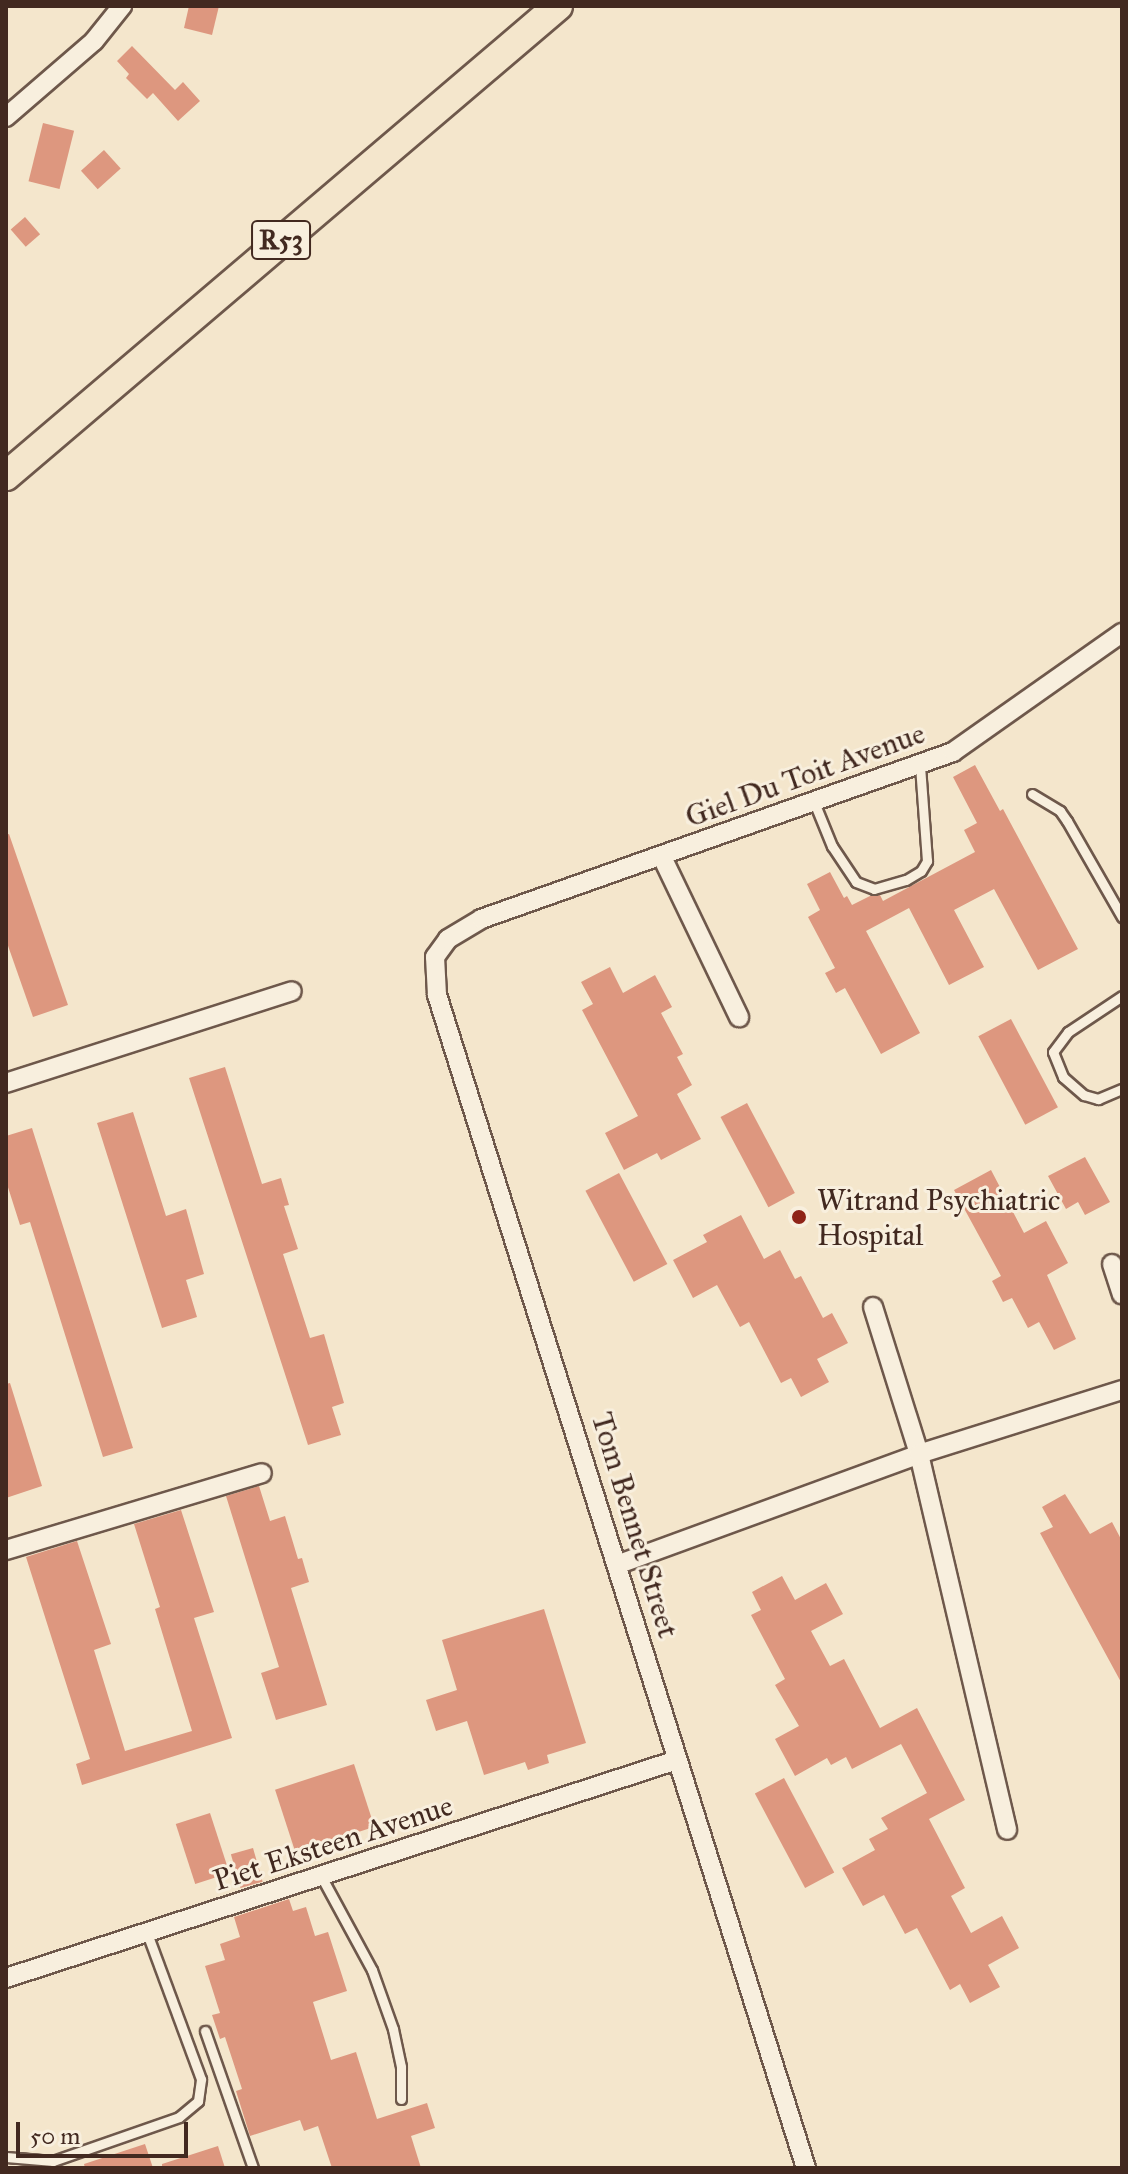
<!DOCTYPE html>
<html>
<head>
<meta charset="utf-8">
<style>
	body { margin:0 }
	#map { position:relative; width:1128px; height:2174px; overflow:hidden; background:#f4e6cc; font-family:"IM FELL Great Primer",serif }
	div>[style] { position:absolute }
	.building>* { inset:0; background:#dd977f; transform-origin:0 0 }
	.roads { filter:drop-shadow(2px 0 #6e584b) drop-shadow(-2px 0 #6e584b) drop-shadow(0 2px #6e584b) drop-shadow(0 -2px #6e584b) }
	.lane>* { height:9px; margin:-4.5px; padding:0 4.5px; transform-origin:4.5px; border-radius:4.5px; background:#f8efde }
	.street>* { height:18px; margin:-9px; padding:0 9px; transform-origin:9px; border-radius:9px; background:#f8efde }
	.primary>* { height:28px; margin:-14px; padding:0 14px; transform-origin:14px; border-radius:14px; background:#f4e6cc }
	.dots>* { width:22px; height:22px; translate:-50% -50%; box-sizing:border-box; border:4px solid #f8efde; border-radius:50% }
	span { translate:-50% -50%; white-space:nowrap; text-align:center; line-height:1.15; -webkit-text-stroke:6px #f8efde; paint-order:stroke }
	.shield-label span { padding:2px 6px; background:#f8efde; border:2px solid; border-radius:6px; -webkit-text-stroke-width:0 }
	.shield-label { font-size:28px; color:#422920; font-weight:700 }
	.street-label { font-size:30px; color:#422920 }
	.poi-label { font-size:30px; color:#422920 }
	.left { translate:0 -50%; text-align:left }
	.frame { position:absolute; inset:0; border:8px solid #422920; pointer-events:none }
	.scale { position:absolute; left:16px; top:2122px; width:172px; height:36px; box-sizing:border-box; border:4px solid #422920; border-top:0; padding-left:10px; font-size:24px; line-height:28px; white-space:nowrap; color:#422920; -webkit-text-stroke:6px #f8efde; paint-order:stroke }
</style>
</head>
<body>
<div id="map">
	<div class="building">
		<div style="clip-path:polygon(189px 6px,219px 6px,212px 35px,184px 28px)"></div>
		<div style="clip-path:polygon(132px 46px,175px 90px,183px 82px,200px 101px,178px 121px,153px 93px,147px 99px,126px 78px,129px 74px,117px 61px)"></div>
		<div style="left:43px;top:123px;width:32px;height:60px;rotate:14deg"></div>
		<div style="left:104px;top:150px;width:25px;height:31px;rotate:48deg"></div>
		<div style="left:25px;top:217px;width:23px;height:19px;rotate:49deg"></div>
		<div style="clip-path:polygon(975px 765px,1000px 811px,1003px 809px,1078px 949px,1038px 970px,994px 889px,954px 910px,984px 967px,949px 985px,909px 908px,866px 931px,920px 1033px,881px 1054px,845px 988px,836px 993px,825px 973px,835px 968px,808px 917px,820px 910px,807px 884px,830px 872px,844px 898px,847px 896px,852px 905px,870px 896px,880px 895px,883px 901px,975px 852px,964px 830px,977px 823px,953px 777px)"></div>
		<div style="clip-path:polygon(9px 834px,68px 1005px,33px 1017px,6px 940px,6px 835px)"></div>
		<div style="clip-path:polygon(610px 967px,623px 993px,655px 975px,672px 1007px,661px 1013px,683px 1054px,677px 1057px,692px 1085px,677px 1094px,701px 1139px,661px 1160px,657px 1153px,624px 1170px,605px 1133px,638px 1116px,582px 1010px,593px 1004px,581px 982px)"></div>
		<div style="left:1011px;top:1019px;width:100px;height:37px;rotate:62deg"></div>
		<div style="clip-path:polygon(225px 1067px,262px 1184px,281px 1178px,289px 1205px,284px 1206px,298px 1249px,283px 1254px,310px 1338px,324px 1334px,344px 1403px,332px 1407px,341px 1435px,308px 1445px,189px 1078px)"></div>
		<div style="left:747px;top:1103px;width:102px;height:30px;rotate:62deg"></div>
		<div style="clip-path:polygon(133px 1112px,166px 1216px,186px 1209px,204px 1274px,186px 1280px,197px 1317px,162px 1328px,97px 1123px)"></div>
		<div style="clip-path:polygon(32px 1128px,133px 1448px,103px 1457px,30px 1222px,20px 1225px,6px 1181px,6px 1136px)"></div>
		<div style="clip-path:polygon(1085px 1157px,1110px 1202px,1085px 1215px,1078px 1202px,1066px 1209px,1048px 1176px)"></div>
		<div style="clip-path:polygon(991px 1170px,1024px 1233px,1046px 1221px,1068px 1263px,1047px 1275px,1076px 1339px,1054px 1350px,1039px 1322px,1028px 1328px,1012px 1298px,1003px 1302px,992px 1281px,1001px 1276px,954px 1190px)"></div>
		<div style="left:619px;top:1173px;width:103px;height:38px;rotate:62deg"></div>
		<div style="clip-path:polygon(741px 1215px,764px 1259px,780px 1250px,795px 1279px,801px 1276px,823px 1318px,832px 1313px,848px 1343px,817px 1359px,829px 1382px,801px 1397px,791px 1378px,781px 1383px,749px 1322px,740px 1327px,717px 1285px,693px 1298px,673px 1260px,707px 1242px,703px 1235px)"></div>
		<div style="clip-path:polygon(10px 1383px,42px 1486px,6px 1498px,6px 1384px)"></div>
		<div style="clip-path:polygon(259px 1486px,270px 1521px,285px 1516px,298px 1559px,302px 1558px,309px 1582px,291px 1588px,327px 1705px,276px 1720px,261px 1673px,279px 1667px,226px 1496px)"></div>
		<div style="clip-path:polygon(1065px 1494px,1090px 1534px,1112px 1522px,1122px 1541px,1122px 1684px,1040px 1533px,1053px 1527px,1042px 1507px)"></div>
		<div style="clip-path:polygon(181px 1510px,214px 1612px,194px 1618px,232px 1738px,82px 1785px,76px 1764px,90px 1759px,26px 1557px,77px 1541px,111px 1644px,94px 1650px,125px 1751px,192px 1731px,155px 1609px,160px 1607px,134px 1524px)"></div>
		<div style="clip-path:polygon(782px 1576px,795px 1600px,826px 1583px,843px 1614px,811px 1631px,830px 1666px,844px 1659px,880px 1728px,917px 1708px,965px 1800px,929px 1819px,965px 1888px,951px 1896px,971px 1933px,1002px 1916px,1019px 1948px,988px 1965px,1000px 1987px,970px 2003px,960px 1984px,950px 1990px,917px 1928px,905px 1934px,884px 1895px,863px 1906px,842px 1868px,875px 1850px,869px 1839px,888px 1829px,881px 1818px,927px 1793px,901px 1744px,852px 1769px,846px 1757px,831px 1765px,827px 1758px,795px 1776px,775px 1739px,799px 1726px,775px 1685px,785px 1679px,751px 1615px,761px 1610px,752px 1592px)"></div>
		<div style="clip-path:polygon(544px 1609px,586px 1743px,547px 1755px,549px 1763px,528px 1770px,525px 1762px,484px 1775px,467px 1721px,436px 1731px,426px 1700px,457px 1690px,442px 1640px)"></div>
		<div style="left:354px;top:1764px;width:66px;height:83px;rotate:72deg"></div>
		<div style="left:784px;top:1778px;width:107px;height:33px;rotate:62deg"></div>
		<div style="left:210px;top:1813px;width:63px;height:36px;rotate:72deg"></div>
		<div style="left:253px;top:1848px;width:35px;height:23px;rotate:74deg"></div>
		<div style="clip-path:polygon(289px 1899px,293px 1911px,306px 1907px,315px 1936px,328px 1932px,347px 1991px,313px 2002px,331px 2060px,356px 2052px,377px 2119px,427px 2103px,435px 2128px,411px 2136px,421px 2168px,332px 2168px,318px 2126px,304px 2131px,300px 2120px,250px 2136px,236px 2091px,242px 2089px,225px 2037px,220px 2039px,212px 2015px,220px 2013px,205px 1966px,225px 1960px,220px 1944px,240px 1937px,234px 1917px)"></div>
		<div style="clip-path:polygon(145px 2144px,153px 2168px,85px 2168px,84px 2164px)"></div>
		<div style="clip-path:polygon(218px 2146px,225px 2168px,162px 2168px,162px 2164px)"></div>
	</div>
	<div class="roads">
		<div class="lane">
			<div style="left:1032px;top:794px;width:33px;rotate:31deg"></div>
			<div style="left:1060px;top:811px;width:12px;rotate:55deg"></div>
			<div style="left:1067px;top:821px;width:111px;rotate:60.2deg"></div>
			<div style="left:814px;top:802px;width:48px;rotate:67.8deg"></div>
			<div style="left:832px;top:846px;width:43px;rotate:56.3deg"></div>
			<div style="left:856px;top:882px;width:19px;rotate:21deg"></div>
			<div style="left:874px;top:889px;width:33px;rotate:-16deg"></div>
			<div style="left:906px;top:880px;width:17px;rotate:-31deg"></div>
			<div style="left:921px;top:871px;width:12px;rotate:-59deg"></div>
			<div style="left:927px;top:861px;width:95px;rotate:-94.2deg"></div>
			<div style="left:1122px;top:996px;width:65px;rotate:146.3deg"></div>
			<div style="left:1068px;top:1032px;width:25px;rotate:127deg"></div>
			<div style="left:1053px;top:1052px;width:27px;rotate:68deg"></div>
			<div style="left:1063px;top:1077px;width:28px;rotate:41deg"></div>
			<div style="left:1084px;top:1095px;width:15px;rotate:16deg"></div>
			<div style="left:1098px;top:1099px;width:26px;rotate:-23deg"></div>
			<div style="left:321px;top:1876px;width:107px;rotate:61.5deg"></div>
			<div style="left:372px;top:1970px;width:63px;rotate:70.4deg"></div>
			<div style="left:393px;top:2029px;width:39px;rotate:78deg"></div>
			<div style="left:401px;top:2067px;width:32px;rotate:90deg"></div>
			<div style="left:205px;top:2031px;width:145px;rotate:70.7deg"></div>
			<div style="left:6px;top:2157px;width:47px;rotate:4.9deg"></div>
			<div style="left:53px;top:2161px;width:133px;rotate:-19.2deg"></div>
			<div style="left:179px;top:2117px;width:25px;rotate:-40deg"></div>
			<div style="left:198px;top:2101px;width:22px;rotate:-82deg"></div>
			<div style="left:201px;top:2079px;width:156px;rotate:-110.3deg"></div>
		</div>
		<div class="street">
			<div style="left:6px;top:117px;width:116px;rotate:-40.8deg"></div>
			<div style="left:94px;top:41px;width:45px;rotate:-51.3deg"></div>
			<div style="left:662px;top:857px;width:178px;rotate:64.3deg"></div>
			<div style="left:6px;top:1083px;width:300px;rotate:-17.8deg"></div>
			<div style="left:1112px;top:1264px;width:32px;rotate:72deg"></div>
			<div style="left:873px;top:1307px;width:154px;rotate:72.6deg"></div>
			<div style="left:919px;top:1454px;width:386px;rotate:76.8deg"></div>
			<div style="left:6px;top:1550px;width:267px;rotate:-16.7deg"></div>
			<div style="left:619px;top:1564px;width:320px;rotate:-20.1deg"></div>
			<div style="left:919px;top:1454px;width:213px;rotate:-17.5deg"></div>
			<div style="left:6px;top:1978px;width:706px;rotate:-18deg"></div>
			<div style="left:806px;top:2168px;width:1230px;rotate:-107.46deg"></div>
			<div style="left:437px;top:995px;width:38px;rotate:-93deg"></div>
			<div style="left:435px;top:957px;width:22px;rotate:-54deg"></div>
			<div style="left:448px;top:939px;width:39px;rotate:-31deg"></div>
			<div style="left:481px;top:919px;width:501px;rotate:-19.48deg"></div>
			<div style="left:953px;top:752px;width:207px;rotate:-35.2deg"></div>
		</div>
		<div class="primary">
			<div style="left:6px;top:476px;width:725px;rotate:-40.41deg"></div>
		</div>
	</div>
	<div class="dots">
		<div style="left:799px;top:1217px;background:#8f2418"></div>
	</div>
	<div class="shield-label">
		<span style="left:281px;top:240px">R53</span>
	</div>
	<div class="street-label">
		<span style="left:805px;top:775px;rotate:-20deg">Giel Du Toit Avenue</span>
		<span style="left:635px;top:1525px;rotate:73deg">Tom Bennet Street</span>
		<span style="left:333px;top:1843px;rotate:-18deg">Piet Eksteen Avenue</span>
	</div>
	<div class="poi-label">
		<span class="left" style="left:817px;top:1217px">Witrand Psychiatric<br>Hospital</span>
	</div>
	<div class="frame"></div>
	<div class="scale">50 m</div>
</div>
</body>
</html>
